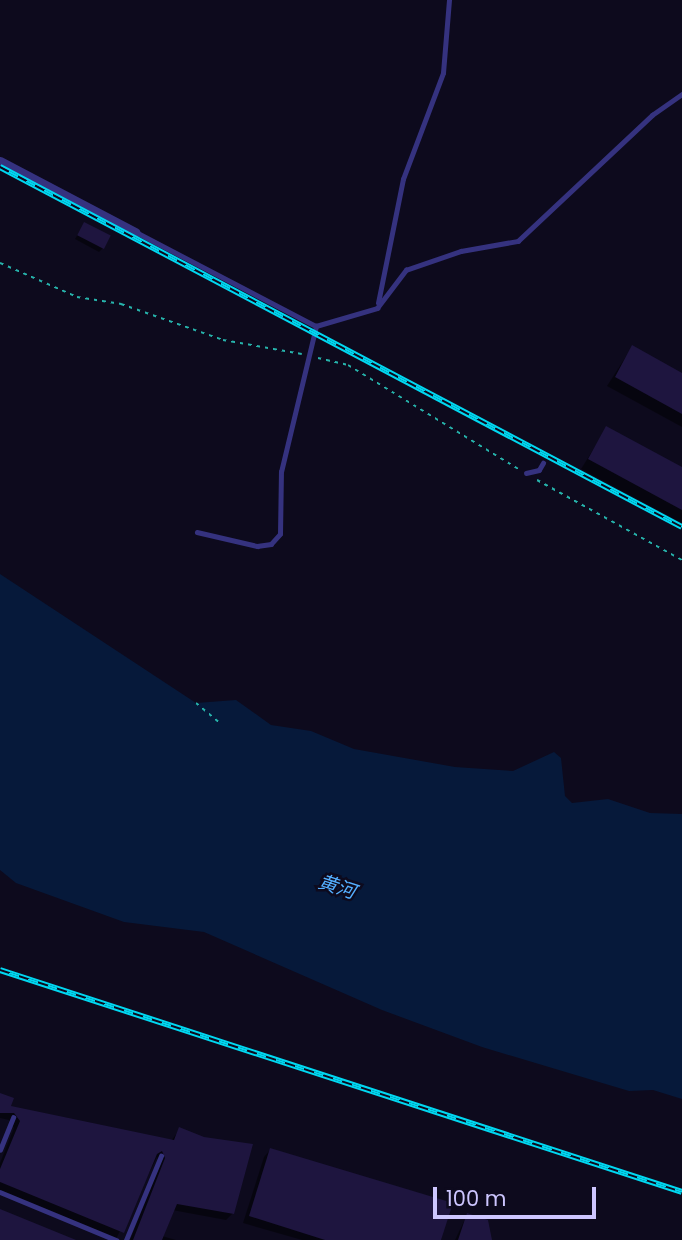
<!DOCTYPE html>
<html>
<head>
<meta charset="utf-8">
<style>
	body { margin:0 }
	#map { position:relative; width:682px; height:1240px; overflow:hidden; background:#0d0a1d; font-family:Poppins,"Noto Sans SC",sans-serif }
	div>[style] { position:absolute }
	.water>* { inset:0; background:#06193a }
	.shadow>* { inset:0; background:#0007 }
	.building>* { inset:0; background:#1e153f; transform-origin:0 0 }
	.path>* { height:2px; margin-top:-1px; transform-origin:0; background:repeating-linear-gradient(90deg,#26b3ab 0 3.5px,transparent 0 8.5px) }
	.lane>* { height:4.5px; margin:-2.25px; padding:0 2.25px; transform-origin:2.25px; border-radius:2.25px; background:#35327f }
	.street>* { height:9px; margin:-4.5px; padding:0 4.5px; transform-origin:4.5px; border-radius:4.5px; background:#35327f }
	.rail>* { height:6px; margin-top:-3px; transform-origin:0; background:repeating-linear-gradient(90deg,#0d0a1d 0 10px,#00d8f1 0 20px); box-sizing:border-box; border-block:2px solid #00d8f1 }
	span { translate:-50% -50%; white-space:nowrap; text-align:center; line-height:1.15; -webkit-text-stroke:5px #0d0a1d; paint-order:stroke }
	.water-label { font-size:19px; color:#54afff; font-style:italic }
	.scale { position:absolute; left:433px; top:1187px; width:163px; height:32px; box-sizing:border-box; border:4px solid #cdc6ff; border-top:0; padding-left:9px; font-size:21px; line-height:24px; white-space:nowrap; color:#cdc6ff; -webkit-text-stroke:5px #0d0a1d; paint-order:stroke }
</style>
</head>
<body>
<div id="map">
	<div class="water">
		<div style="clip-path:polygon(0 574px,196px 703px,236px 700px,271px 725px,311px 731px,354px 749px,455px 767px,513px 771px,554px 752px,561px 758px,565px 796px,572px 803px,608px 799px,650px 813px,682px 814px,682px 1099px,653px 1090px,629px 1091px,482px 1047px,382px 1010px,204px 932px,124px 922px,16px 883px,0 870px)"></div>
	</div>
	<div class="shadow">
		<div style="clip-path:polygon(84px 224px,103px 248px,99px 252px,75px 239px)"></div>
		<div style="clip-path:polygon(632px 347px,682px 375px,682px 427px,607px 386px)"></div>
		<div style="clip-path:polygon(606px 429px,682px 469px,682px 523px,581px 469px)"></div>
		<div style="clip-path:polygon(0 1095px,9px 1107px,171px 1141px,180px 1129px,233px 1213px,226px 1220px,172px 1210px,162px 1236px,176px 1240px,130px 1240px,160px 1165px,157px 1157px,116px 1239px,0 1191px,0 1163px,14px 1128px,9px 1120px,0 1118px)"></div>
		<div style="clip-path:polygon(270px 1150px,439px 1240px,302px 1240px,243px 1223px,264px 1157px)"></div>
		<div style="clip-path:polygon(467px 1215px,491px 1240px,455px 1240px)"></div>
	</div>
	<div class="building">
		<div style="left:84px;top:222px;width:30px;height:15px;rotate:27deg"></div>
		<div style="clip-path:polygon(632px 345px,682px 373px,682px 414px,615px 377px)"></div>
		<div style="clip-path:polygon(606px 426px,682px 467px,682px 510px,588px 459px)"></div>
		<div style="clip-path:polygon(0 1093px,14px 1098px,11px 1106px,174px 1140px,179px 1127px,204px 1137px,253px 1144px,234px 1214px,177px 1204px,162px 1240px,133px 1240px,165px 1158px,162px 1151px,157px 1154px,124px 1233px,0 1182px,0 1169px,20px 1121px,14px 1113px,0 1113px)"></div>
		<div style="clip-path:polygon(270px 1148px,453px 1203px,441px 1240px,325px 1240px,249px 1216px)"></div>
		<div style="clip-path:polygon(0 1209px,76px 1240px,0 1240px)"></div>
		<div style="clip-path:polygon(467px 1213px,488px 1220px,492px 1240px,458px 1240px)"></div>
	</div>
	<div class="path">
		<div style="left:0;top:263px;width:84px;rotate:23.8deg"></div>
		<div style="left:77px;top:297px;width:45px;rotate:9deg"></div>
		<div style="left:121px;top:304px;width:108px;rotate:19.4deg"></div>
		<div style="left:223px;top:340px;width:80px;rotate:10deg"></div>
		<div style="left:318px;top:358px;width:31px;rotate:13deg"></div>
		<div style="left:348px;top:365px;width:202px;rotate:31.4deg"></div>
		<div style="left:537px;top:480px;width:166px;rotate:28.9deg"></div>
		<div style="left:196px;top:703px;width:30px;rotate:40deg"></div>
	</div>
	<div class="lane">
		<div style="left:136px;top:232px;width:203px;rotate:27.6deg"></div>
		<div style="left:316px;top:326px;width:64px;rotate:-16.4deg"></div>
		<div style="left:377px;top:308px;width:48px;rotate:-52.7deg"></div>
		<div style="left:406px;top:270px;width:58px;rotate:-19.1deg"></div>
		<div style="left:461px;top:251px;width:58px;rotate:-10deg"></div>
		<div style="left:518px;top:241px;width:184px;rotate:-43.2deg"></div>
		<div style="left:652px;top:115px;width:37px;rotate:-35deg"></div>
		<div style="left:378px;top:303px;width:126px;rotate:-78.6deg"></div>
		<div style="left:403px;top:179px;width:113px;rotate:-69.3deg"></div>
		<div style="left:443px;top:73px;width:73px;rotate:-85.3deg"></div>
		<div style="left:526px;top:473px;width:13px;rotate:-13deg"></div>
		<div style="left:539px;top:470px;width:8px;rotate:-60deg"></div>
		<div style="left:197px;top:532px;width:62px;rotate:13.1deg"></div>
		<div style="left:257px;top:546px;width:14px;rotate:-8deg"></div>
		<div style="left:271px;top:544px;width:13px;rotate:-48deg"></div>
		<div style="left:280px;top:534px;width:62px;rotate:-89.1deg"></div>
		<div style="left:281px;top:472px;width:150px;rotate:-76.5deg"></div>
		<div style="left:0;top:1150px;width:35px;rotate:-68deg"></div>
		<div style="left:0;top:1192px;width:126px;rotate:22.5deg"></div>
		<div style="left:126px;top:1240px;width:91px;rotate:-67.4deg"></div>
	</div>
	<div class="street">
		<div style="left:0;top:161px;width:153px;rotate:27.7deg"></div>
	</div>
	<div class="rail">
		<div style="left:0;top:167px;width:771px;rotate:27.83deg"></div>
		<div style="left:0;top:970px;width:717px;rotate:18.03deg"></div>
	</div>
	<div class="water-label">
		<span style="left:337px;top:887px;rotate:18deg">黄河</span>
	</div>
	<div class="scale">100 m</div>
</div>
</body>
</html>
